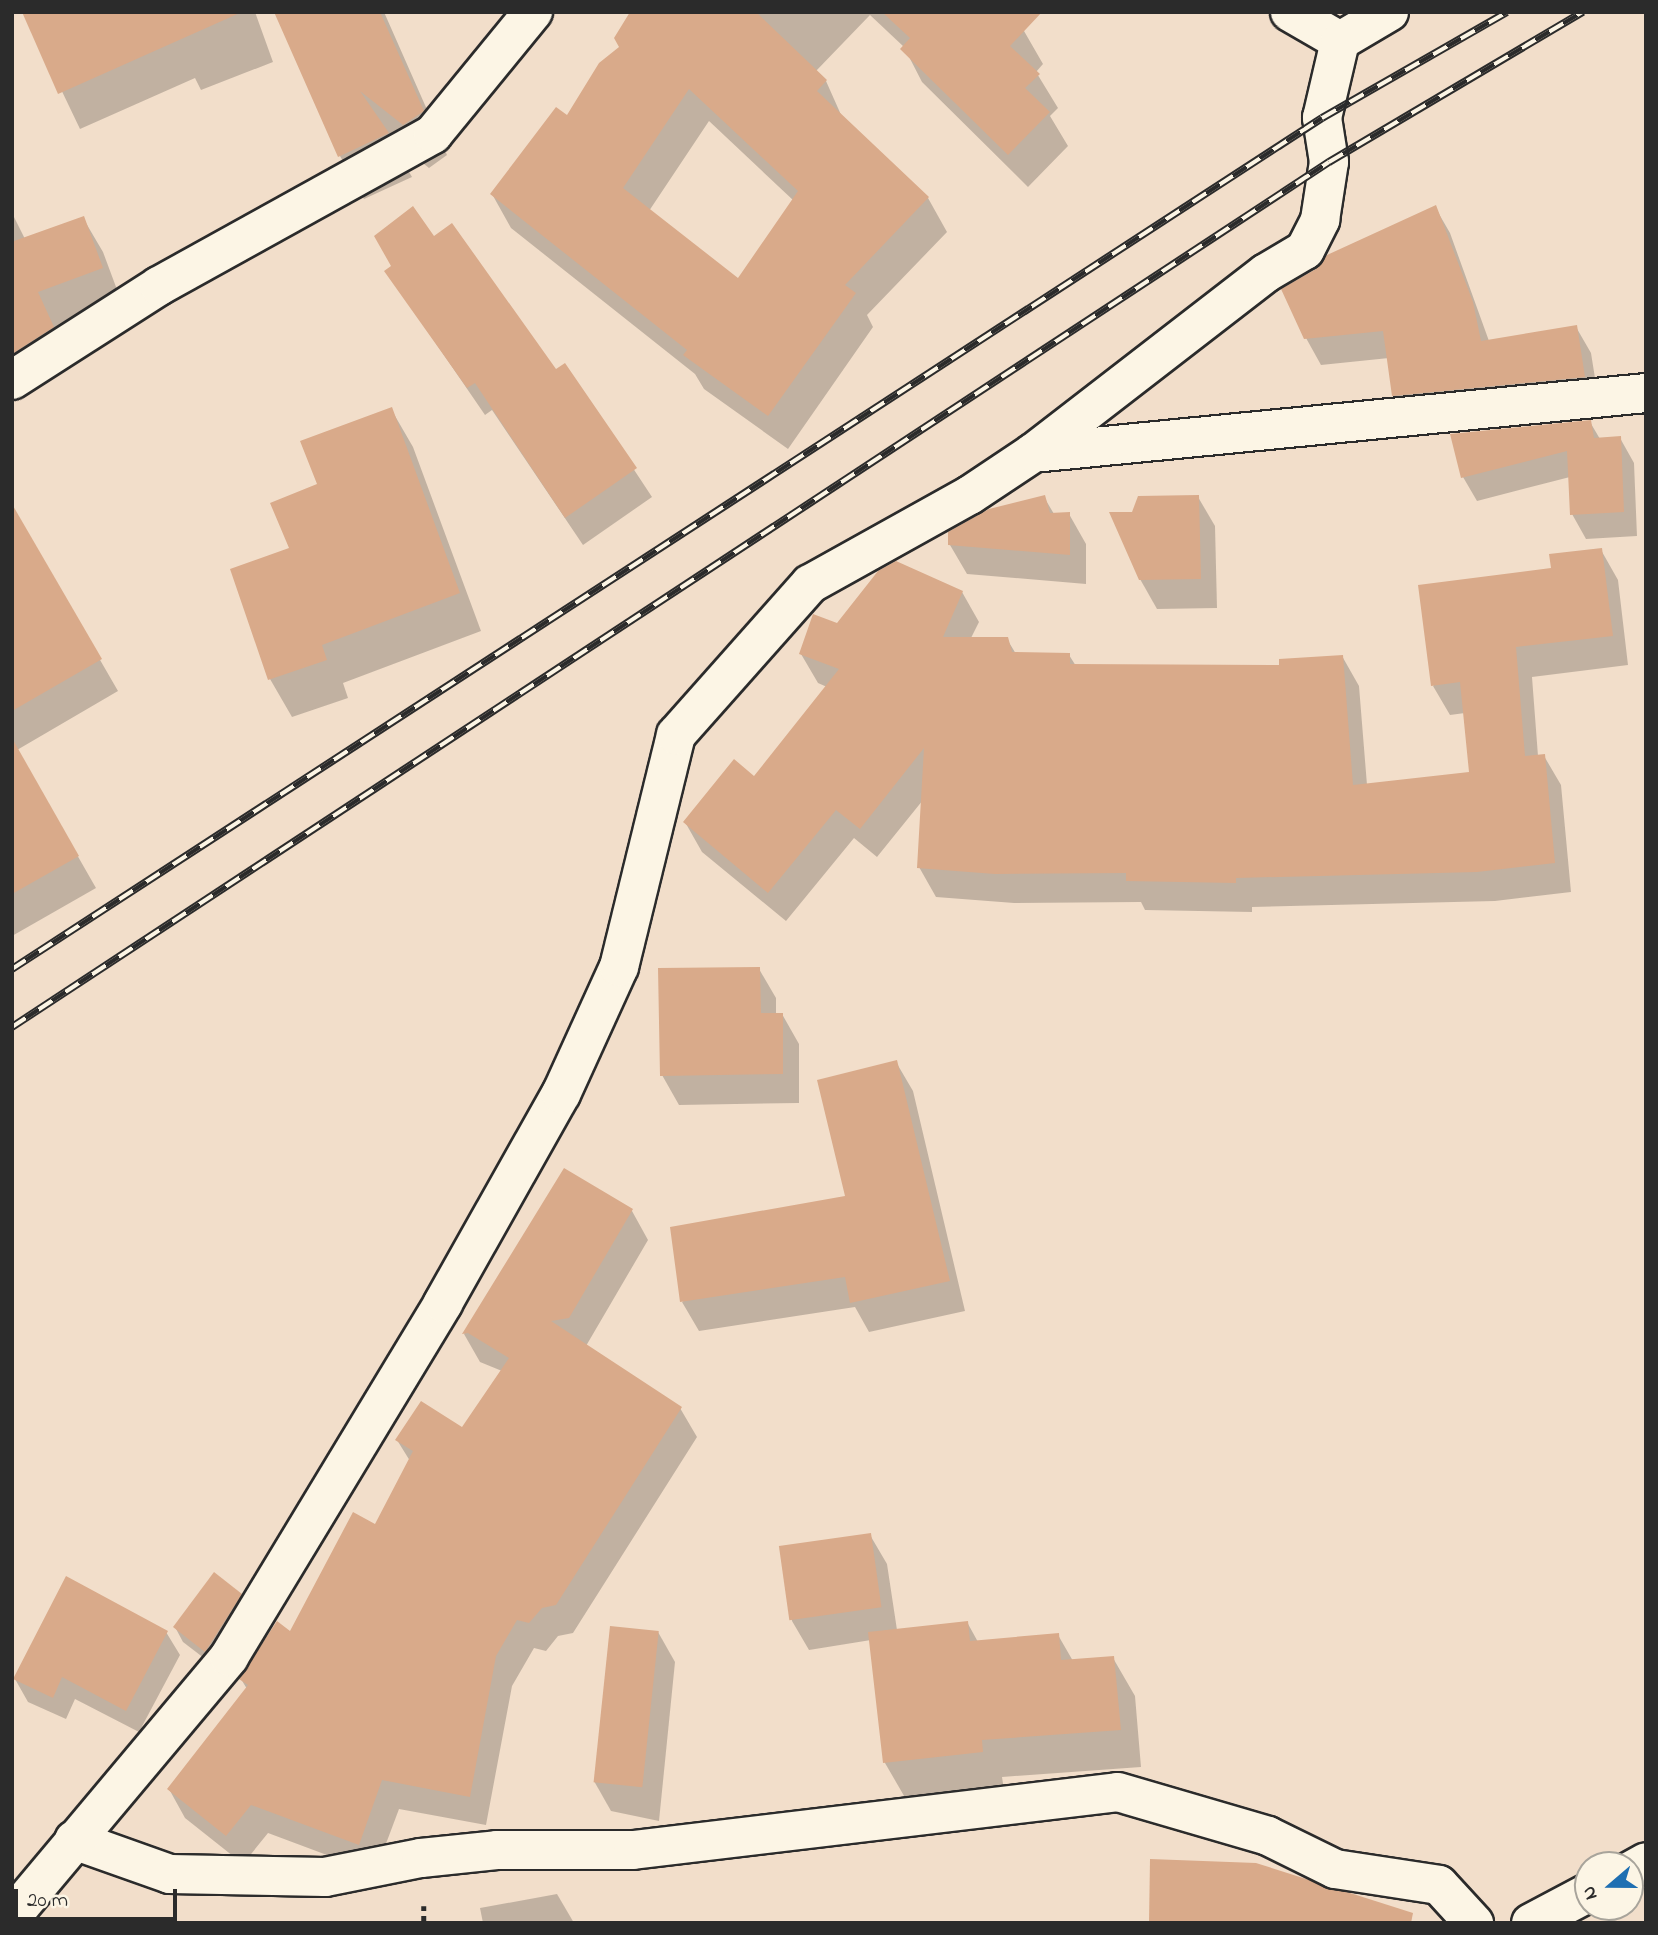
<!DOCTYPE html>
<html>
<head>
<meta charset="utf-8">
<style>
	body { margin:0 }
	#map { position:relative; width:1658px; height:1935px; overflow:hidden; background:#f2deca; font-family:"Indie Flower",sans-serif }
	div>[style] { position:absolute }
	.shadow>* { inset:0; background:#0003 }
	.building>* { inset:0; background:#d9aa8a; transform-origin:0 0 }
	.path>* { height:4.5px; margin-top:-2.25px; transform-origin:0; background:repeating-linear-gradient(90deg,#2b2b2b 0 5px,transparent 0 10px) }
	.roads { filter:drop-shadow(2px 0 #2b2b2b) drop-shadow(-2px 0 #2b2b2b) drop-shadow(0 2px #2b2b2b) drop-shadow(0 -2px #2b2b2b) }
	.minor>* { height:38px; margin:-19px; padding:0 19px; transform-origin:19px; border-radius:19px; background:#fcf5e5 }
	.trunk>* { height:38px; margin:-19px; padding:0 19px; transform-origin:19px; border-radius:19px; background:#fcf5e5 }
	.rail>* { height:8px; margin-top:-4px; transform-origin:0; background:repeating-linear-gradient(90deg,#fcf5e5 0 16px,#2b2b2b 0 32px); box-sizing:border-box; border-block:2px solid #2b2b2b }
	span { translate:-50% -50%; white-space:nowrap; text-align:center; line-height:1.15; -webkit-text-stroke:6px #fcf5e5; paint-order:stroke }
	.frame { position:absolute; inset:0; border:14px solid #2b2b2b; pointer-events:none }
	.north { position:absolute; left:1574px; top:1851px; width:70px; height:70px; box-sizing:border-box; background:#fcf5e5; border:2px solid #a8a49b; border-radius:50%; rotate:250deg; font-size:19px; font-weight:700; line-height:28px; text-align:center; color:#2b2b2b }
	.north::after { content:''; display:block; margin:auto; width:24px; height:32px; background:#1f6fb2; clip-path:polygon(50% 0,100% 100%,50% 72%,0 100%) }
	.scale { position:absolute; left:14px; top:1889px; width:163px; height:32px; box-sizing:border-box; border:4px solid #2b2b2b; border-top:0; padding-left:9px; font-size:21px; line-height:24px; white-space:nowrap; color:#2b2b2b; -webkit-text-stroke:5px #fcf5e5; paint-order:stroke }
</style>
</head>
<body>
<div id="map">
	<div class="shadow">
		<div style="clip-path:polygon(24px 12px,255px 12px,273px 62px,201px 90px,195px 78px,80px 129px)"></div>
		<div style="clip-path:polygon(276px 12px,384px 12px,447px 155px,429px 168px,388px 135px,412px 177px,364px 199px,340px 156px)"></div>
		<div style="clip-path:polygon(evenodd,632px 12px,1005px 12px,1024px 31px,1043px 64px,1036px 72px,1058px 108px,1050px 116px,1068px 146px,1028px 187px,922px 82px,904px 47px,870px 15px,816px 71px,826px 81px,842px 117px,928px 198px,947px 232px,867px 315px,873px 327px,788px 449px,704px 389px,695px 374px,511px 228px,492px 194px,567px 118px,621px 48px,632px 12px,709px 121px,794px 201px,738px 280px,649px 211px,709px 121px)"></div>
		<div style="clip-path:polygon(1435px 207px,1450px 233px,1489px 341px,1576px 327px,1591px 353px,1599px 403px,1409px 422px,1394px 395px,1389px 358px,1321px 365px,1306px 338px)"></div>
		<div style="clip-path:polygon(12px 213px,25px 239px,83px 218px,103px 252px,122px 303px,56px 327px,72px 362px,12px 375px)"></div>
		<div style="clip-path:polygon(434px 239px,555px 372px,565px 365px,652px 497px,583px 545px,492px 410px,485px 415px,387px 272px)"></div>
		<div style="clip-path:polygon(391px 409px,413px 447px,481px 631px,343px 683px,348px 698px,292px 717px,270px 679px,319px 485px)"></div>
		<div style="clip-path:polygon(1590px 422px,1600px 439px,1620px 438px,1634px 463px,1637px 536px,1586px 539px,1572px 514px,1570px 477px,1477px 501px,1463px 477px)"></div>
		<div style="clip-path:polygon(1044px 497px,1054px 514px,1069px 514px,1086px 544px,1086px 584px,967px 574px,950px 545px)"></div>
		<div style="clip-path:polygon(1198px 497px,1215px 526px,1217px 608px,1157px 609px,1140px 579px,1133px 514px)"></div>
		<div style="clip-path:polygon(18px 518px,118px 691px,17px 750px,96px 888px,12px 936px,12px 521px)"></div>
		<div style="clip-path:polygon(1601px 550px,1618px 580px,1628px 665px,1532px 677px,1538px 756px,1544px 756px,1561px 785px,1571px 892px,1495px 901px,1252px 907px,1252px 912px,1145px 910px,1141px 902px,1014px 903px,936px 897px,919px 867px,923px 800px,877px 857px,854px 838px,786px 921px,702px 852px,685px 822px,754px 778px,827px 687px,818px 683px,801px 654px,838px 625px,962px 592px,979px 622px,971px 638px,1007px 639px,1016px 654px,1069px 655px,1076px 666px,1281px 667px,1342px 656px,1359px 686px,1367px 785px,1471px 773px,1465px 713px,1450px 715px,1433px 686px,1553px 570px)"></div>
		<div style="clip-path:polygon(759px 969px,776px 998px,776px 1014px,782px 1014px,799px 1044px,799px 1103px,679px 1105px,662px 1075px)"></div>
		<div style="clip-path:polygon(896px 1062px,913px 1091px,965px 1311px,869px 1332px,855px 1307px,699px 1331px,682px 1302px,847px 1198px)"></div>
		<div style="clip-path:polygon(565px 1171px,632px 1211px,648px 1240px,586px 1346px,680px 1408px,697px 1437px,573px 1633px,558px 1636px,546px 1651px,534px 1648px,512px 1686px,486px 1825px,399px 1809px,375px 1873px,268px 1833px,243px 1864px,185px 1818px,169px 1789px,247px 1689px,241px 1679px,291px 1634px,376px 1526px,410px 1461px,397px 1440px,463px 1429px,502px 1371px,480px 1362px,464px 1334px)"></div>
		<div style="clip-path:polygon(870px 1535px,887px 1564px,897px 1630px,967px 1622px,978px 1642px,1058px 1635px,1073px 1661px,1113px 1658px,1135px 1696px,1141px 1767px,1002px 1777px,1004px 1790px,907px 1801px,885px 1763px,871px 1640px,809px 1650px,792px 1621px,781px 1549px)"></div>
		<div style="clip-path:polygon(240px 1595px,249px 1609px,213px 1665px,183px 1642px,175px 1627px)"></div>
		<div style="clip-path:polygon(166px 1632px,180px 1655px,139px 1732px,75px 1699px,66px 1719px,28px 1702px,15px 1679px)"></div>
		<div style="clip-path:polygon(658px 1632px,675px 1662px,659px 1821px,611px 1811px,594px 1781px)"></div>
		<div style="clip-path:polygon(557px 1894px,574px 1923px,483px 1923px,480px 1908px)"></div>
	</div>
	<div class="building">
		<div style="clip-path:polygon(22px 12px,242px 12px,58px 94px)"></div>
		<div style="clip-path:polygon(274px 12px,380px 12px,424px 111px,403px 125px,360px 91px,389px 133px,338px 157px)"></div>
		<div style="clip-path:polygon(evenodd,630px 12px,756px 12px,827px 80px,817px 91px,929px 197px,845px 285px,856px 293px,768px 416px,683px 355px,687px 350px,490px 194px,556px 107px,567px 115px,599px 63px,619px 47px,614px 38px,630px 12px,689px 89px,798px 191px,738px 278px,623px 188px,689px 89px)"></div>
		<div style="clip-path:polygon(882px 12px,1042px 12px,1010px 46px,1040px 74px,1025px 88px,1050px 112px,1008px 155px,900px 49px,910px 38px)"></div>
		<div style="clip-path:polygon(1436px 205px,1473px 302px,1481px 341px,1577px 325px,1585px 377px,1392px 396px,1383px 331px,1304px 339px,1281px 289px,1316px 269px,1327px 255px)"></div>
		<div style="clip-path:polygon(413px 206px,434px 236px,452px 223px,556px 369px,565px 363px,637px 468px,565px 518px,475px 383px,467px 388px,384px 271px,391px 266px,374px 236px)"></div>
		<div style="clip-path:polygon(84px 216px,103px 268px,38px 292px,54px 327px,12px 354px,12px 237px,14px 241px)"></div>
		<div style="clip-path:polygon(392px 407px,460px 593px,322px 645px,327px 660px,268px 680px,230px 569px,289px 548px,270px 503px,317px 484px,300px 441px)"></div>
		<div style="clip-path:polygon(1591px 420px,1594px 438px,1621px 436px,1624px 512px,1570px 515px,1567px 451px,1461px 478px,1450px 434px)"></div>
		<div style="clip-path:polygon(1045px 495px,1050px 513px,1070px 512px,1070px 555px,948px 545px,948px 532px,989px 509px)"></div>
		<div style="clip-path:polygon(1199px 495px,1201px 579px,1139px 580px,1109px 512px,1132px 512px,1138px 496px)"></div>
		<div style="clip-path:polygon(12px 504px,102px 659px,12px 711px)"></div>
		<div style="clip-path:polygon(1602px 548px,1613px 636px,1516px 647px,1525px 756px,1545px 754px,1555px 863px,1477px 872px,1236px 878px,1236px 883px,1126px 881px,1126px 873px,995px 874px,917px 868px,924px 748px,860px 829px,836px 810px,768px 893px,683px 822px,734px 759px,754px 776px,839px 669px,799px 654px,813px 614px,837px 623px,878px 571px,896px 561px,963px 591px,943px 637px,1008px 637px,1012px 652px,1070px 653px,1070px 664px,1279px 665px,1279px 659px,1343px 655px,1353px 785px,1469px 772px,1460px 682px,1431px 686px,1418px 585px,1551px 568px,1549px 554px)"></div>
		<div style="clip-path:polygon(12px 738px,79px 856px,12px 894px)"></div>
		<div style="clip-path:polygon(760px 967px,761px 1013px,783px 1013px,783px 1074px,660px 1076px,658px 968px)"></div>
		<div style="clip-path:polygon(897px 1060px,950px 1281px,850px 1303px,845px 1277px,680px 1302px,670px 1227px,845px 1196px,817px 1080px)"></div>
		<div style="clip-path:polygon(564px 1168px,633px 1209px,569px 1318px,551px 1321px,682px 1407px,556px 1605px,542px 1608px,529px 1623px,517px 1620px,496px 1656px,470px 1797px,382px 1780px,359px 1845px,251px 1805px,226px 1836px,167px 1789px,248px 1685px,239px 1679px,277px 1621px,290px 1631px,353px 1512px,375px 1524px,413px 1451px,395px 1440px,421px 1401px,462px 1427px,509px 1358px,468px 1333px,462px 1334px)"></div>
		<div style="left:871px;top:1533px;width:75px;height:93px;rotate:82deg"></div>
		<div style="clip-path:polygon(214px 1572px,242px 1594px,205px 1652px,173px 1627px)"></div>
		<div style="clip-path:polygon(66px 1576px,168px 1631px,126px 1711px,62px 1677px,53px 1698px,13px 1679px)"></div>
		<div style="clip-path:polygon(968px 1621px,970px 1641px,1059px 1633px,1061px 1660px,1114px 1656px,1121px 1730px,982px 1740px,983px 1752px,883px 1763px,868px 1632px)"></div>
		<div style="left:610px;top:1626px;width:49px;height:157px;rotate:6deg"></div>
		<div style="clip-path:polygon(1150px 1859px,1256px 1863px,1413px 1913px,1411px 1923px,1149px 1923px)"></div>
	</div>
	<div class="path">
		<div style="left:424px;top:1906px;width:17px;rotate:90deg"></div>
	</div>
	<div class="roads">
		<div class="minor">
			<div style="left:1290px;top:12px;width:58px;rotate:30.1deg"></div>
			<div style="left:12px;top:380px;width:174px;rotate:-32.6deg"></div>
			<div style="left:159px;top:286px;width:313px;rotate:-29deg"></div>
			<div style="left:433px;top:134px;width:158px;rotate:-50.7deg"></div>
			<div style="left:1033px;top:453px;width:616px;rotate:-5.59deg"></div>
			<div style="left:74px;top:1840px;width:102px;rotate:19.5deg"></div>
			<div style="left:170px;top:1874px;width:155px;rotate:1.1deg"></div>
			<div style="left:325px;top:1877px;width:98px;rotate:-11.2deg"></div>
			<div style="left:421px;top:1858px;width:76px;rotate:-6deg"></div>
			<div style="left:497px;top:1850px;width:136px"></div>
			<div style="left:633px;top:1850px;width:488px;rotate:-6.8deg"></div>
			<div style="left:1118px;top:1792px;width:156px;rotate:16.3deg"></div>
			<div style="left:1268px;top:1836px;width:75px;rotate:26.2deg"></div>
			<div style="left:1335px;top:1869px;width:105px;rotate:8.7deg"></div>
			<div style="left:1439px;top:1885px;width:52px;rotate:47.4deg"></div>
			<div style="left:12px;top:1916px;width:338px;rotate:-50deg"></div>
			<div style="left:229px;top:1657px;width:414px;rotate:-58.8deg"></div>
			<div style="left:443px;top:1303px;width:240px;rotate:-60.6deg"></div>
			<div style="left:561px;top:1094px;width:140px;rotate:-65.5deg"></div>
			<div style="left:619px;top:967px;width:239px;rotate:-76.2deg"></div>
			<div style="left:676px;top:735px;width:202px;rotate:-48.4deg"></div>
			<div style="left:810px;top:584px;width:183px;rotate:-29.1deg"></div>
			<div style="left:970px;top:495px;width:76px;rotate:-33.7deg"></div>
			<div style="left:1033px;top:453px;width:294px;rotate:-37.7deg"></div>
			<div style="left:1266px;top:273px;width:45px;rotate:-30.5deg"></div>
			<div style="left:1305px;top:250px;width:34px;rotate:-63deg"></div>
			<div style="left:1320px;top:220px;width:59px;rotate:-81.2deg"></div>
			<div style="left:1329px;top:162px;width:45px;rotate:-99deg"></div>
			<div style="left:1322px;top:118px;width:79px;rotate:-76.8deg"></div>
			<div style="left:1340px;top:41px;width:57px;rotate:-30.6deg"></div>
		</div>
		<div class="trunk">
			<div style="left:1630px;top:1871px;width:18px;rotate:-29deg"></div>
			<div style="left:1531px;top:1923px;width:64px;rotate:-27.8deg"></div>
		</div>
	</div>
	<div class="rail">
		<div style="left:12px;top:969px;width:1562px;rotate:-33.01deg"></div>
		<div style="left:1322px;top:118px;width:213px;rotate:-29.8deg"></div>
		<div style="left:12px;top:1027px;width:1576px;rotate:-33.3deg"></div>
		<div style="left:1329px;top:162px;width:295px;rotate:-30.6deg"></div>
	</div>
	<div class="frame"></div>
	<div class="north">N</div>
	<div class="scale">20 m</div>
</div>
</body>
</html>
